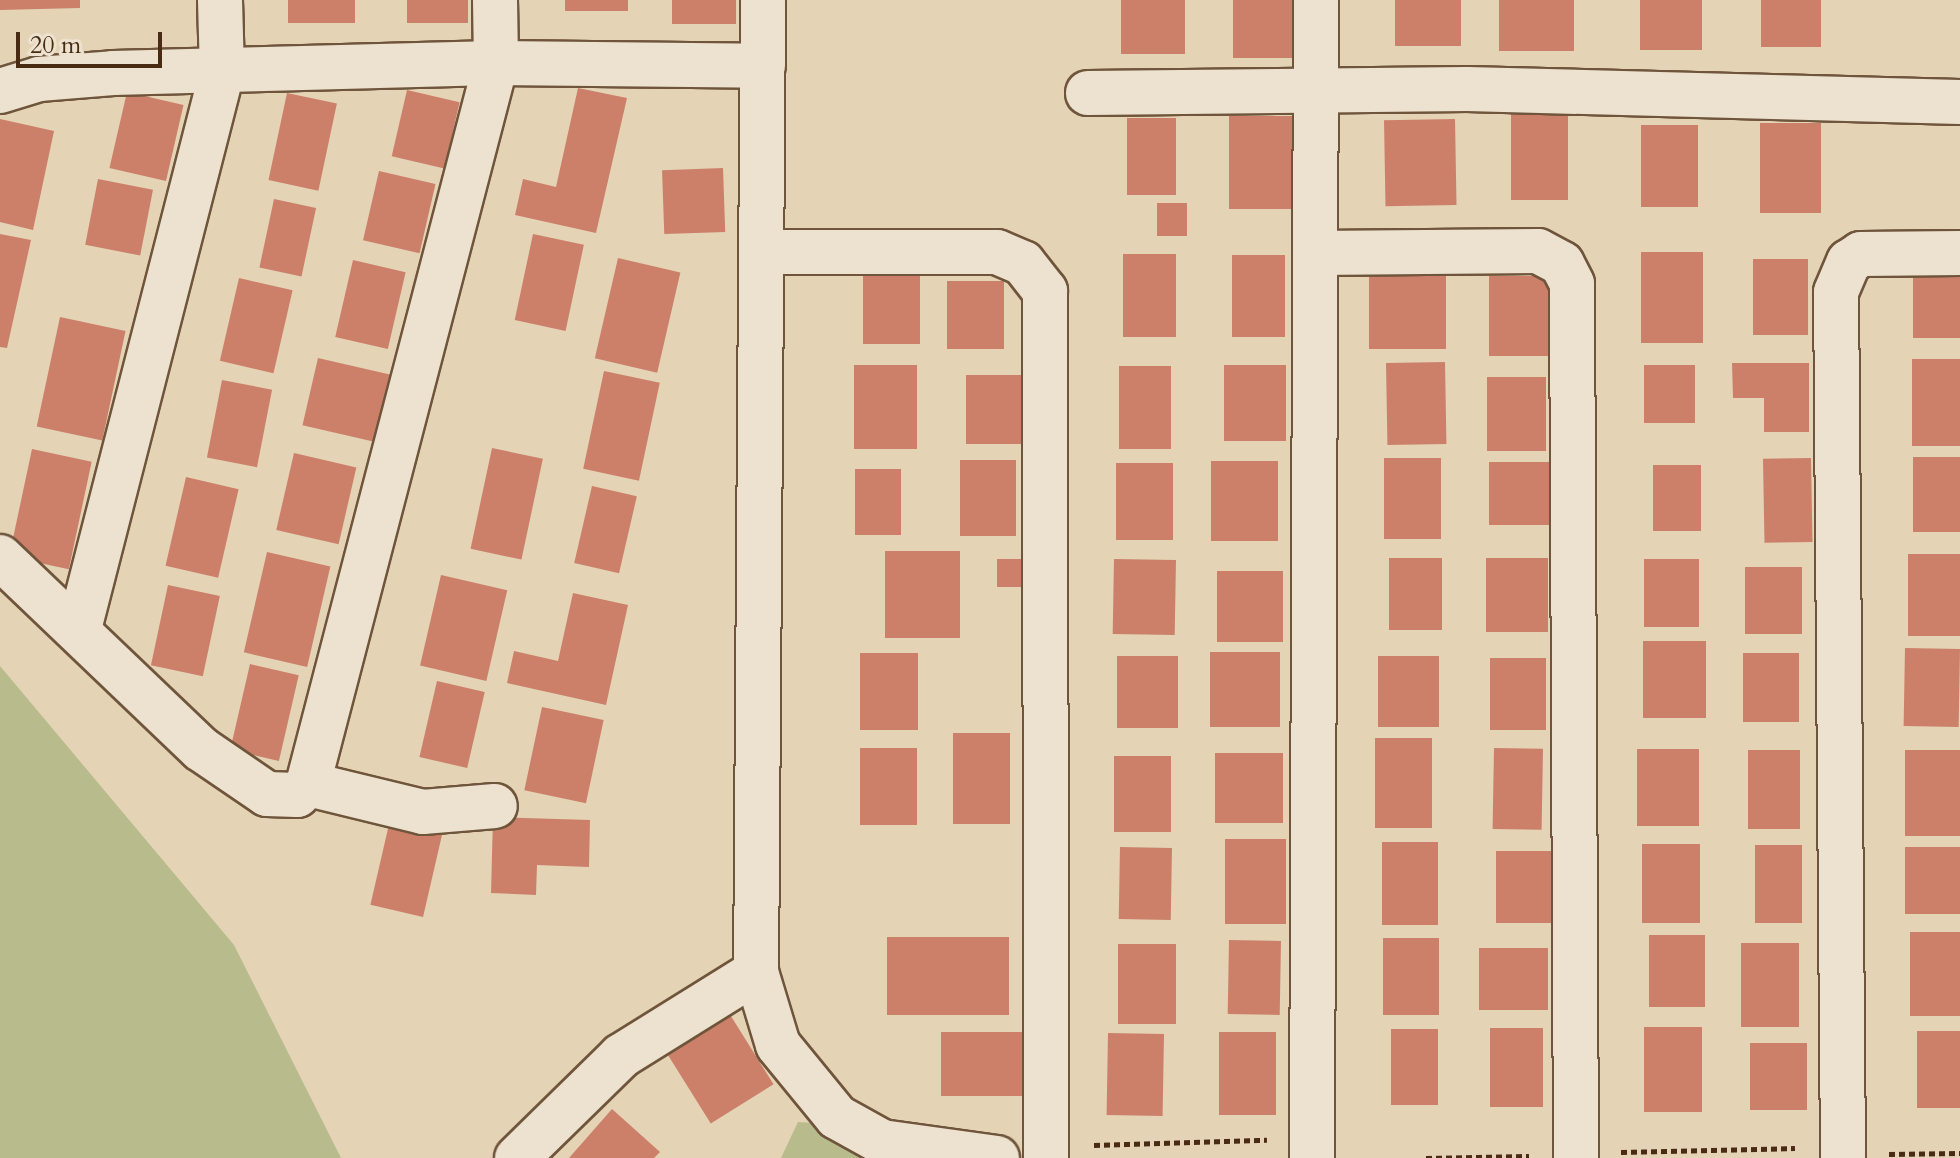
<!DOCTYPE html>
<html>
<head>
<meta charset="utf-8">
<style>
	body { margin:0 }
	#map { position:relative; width:1960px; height:1158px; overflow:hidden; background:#e4d3b5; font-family:Cardo,serif }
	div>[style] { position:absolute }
	.green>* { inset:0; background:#b8bb8b }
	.building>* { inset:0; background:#cc806a; transform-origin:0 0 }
	.path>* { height:5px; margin-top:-2.5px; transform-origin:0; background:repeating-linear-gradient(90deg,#482b12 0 6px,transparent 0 10px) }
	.roads { filter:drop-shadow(2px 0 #6f553b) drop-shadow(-2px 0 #6f553b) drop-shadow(0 2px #6f553b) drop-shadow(0 -2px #6f553b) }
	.street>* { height:44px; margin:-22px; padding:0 22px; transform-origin:22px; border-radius:22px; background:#ede2cf }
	span { translate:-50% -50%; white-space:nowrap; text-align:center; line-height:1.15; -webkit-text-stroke:6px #ede2cf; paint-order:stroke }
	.scale { position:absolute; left:16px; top:32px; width:146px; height:36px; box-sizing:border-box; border:4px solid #482b12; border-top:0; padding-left:10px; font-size:24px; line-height:28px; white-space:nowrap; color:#482b12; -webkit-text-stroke:6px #ede2cf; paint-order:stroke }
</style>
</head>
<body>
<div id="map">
	<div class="green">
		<div style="clip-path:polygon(0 666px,234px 945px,341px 1158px,0 1158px)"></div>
		<div style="clip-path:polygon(798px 1122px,826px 1124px,901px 1158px,781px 1158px)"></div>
	</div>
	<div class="building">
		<div style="clip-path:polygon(0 0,80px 0,80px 8px,0 10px)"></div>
		<div style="left:288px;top:0;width:67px;height:23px"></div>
		<div style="left:407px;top:0;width:61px;height:23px"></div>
		<div style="left:565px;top:0;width:63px;height:11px"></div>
		<div style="left:672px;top:0;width:64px;height:24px"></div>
		<div style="left:1121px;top:0;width:64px;height:54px"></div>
		<div style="left:1233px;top:0;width:60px;height:58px"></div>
		<div style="left:1395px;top:0;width:66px;height:46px"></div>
		<div style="left:1499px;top:0;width:75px;height:51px"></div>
		<div style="left:1640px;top:0;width:62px;height:50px"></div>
		<div style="left:1761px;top:0;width:60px;height:47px"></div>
		<div style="clip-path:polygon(578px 88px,627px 98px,596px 233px,515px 215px,523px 179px,556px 187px)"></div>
		<div style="left:407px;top:90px;width:54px;height:68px;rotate:13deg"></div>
		<div style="left:127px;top:92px;width:58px;height:78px;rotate:13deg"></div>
		<div style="left:287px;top:93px;width:51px;height:89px;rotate:12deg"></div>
		<div style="left:1511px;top:106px;width:57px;height:94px"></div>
		<div style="left:1229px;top:116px;width:63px;height:93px"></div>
		<div style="left:1127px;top:118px;width:49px;height:77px"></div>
		<div style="clip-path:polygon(0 119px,54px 131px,33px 230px,0 222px)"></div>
		<div style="left:1455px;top:119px;width:86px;height:71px;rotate:89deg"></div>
		<div style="left:1760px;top:123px;width:61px;height:90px"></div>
		<div style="left:1641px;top:125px;width:57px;height:82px"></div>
		<div style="left:723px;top:168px;width:64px;height:61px;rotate:88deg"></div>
		<div style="left:379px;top:171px;width:58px;height:71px;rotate:13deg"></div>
		<div style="left:98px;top:179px;width:56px;height:67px;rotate:11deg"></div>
		<div style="left:274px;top:199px;width:43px;height:70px;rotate:12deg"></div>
		<div style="left:1157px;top:203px;width:30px;height:33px"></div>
		<div style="clip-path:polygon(0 234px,31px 240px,7px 348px,0 347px)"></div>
		<div style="left:533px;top:234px;width:52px;height:88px;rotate:12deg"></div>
		<div style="left:1641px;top:252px;width:62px;height:91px"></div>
		<div style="left:1123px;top:254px;width:53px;height:83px"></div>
		<div style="left:1232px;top:255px;width:53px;height:82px"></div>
		<div style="left:618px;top:258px;width:64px;height:103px;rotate:13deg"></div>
		<div style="left:1753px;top:259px;width:55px;height:76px"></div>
		<div style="left:353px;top:260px;width:54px;height:79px;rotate:13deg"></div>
		<div style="left:1913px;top:271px;width:47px;height:67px"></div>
		<div style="left:863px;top:274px;width:57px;height:70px"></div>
		<div style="left:1369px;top:276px;width:77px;height:73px"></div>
		<div style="left:1489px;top:276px;width:62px;height:80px"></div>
		<div style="left:239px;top:278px;width:55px;height:85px;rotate:13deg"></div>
		<div style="left:947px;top:281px;width:57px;height:68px"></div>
		<div style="left:60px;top:317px;width:67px;height:112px;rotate:12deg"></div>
		<div style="left:318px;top:358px;width:77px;height:69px;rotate:13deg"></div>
		<div style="left:1912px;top:359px;width:48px;height:87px"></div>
		<div style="left:1445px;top:362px;width:82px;height:59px;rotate:89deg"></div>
		<div style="clip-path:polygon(1732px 363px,1809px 363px,1809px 432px,1764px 432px,1764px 398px,1733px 398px)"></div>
		<div style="left:854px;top:365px;width:63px;height:84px"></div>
		<div style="left:1286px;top:365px;width:76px;height:62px;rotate:90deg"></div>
		<div style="left:1644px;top:365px;width:51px;height:58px"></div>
		<div style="left:1119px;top:366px;width:52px;height:83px"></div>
		<div style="left:604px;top:371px;width:57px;height:100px;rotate:12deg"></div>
		<div style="left:966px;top:375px;width:60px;height:69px"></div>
		<div style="left:1487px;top:377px;width:59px;height:74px"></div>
		<div style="left:222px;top:380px;width:51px;height:79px;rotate:11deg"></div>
		<div style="left:492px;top:448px;width:52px;height:103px;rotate:12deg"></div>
		<div style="left:32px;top:449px;width:61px;height:110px;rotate:12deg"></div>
		<div style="left:294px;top:453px;width:64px;height:79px;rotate:13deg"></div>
		<div style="left:1913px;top:457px;width:47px;height:75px"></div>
		<div style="left:1384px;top:458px;width:57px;height:81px"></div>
		<div style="left:1811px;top:458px;width:84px;height:48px;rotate:89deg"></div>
		<div style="left:1016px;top:460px;width:76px;height:56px;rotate:90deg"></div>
		<div style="left:1211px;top:461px;width:67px;height:80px"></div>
		<div style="left:1489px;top:462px;width:60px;height:63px"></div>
		<div style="left:1116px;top:463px;width:57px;height:77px"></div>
		<div style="left:1653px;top:465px;width:48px;height:66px"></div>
		<div style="left:855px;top:469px;width:46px;height:66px"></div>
		<div style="left:186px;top:477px;width:54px;height:91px;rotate:13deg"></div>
		<div style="left:592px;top:486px;width:46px;height:79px;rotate:13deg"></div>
		<div style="left:885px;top:551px;width:75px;height:87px"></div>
		<div style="left:267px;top:552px;width:65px;height:103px;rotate:13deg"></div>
		<div style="left:1908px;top:554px;width:52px;height:82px"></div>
		<div style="left:1389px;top:558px;width:53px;height:72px"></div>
		<div style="left:1486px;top:558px;width:62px;height:74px"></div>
		<div style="left:1022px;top:559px;width:28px;height:25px;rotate:90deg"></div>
		<div style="left:1114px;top:559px;width:62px;height:75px;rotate:1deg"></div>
		<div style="left:1644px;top:559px;width:55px;height:68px"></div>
		<div style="left:1745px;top:567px;width:57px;height:67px"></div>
		<div style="left:1217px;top:571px;width:66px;height:71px"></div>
		<div style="left:441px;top:575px;width:68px;height:93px;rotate:13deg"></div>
		<div style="left:168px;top:585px;width:53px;height:82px;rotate:12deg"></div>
		<div style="clip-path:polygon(573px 593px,628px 605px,606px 705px,507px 683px,514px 651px,558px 661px)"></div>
		<div style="left:1643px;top:641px;width:63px;height:77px"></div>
		<div style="left:1905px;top:648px;width:55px;height:78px;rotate:1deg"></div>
		<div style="left:1210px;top:652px;width:70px;height:75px"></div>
		<div style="left:860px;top:653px;width:58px;height:77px"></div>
		<div style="left:1743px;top:653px;width:56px;height:69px"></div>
		<div style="left:1117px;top:656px;width:61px;height:72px"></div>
		<div style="left:1378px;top:656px;width:61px;height:71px"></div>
		<div style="left:1490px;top:658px;width:56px;height:72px"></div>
		<div style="left:250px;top:664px;width:50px;height:88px;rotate:13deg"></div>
		<div style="left:437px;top:681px;width:49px;height:78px;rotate:13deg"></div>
		<div style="left:542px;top:707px;width:63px;height:85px;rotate:12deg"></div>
		<div style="left:1010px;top:733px;width:91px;height:57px;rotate:90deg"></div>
		<div style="left:1375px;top:738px;width:57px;height:90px"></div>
		<div style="left:860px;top:748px;width:57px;height:77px"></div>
		<div style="left:1494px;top:748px;width:49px;height:81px;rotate:1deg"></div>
		<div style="left:1637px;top:749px;width:62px;height:77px"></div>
		<div style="left:1800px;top:750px;width:79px;height:52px;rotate:90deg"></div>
		<div style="left:1905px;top:750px;width:55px;height:86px"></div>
		<div style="left:1283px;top:753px;width:70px;height:68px;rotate:90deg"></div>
		<div style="left:1114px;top:756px;width:57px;height:76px"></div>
		<div style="clip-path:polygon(493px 817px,590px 820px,589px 867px,537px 865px,536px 895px,491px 893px)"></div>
		<div style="left:390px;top:820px;width:54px;height:87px;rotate:13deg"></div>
		<div style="left:1225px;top:839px;width:61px;height:85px"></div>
		<div style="left:1382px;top:842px;width:56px;height:83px"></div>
		<div style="left:1642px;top:844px;width:58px;height:79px"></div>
		<div style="left:1755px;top:845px;width:47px;height:78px"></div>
		<div style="left:1120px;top:847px;width:52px;height:72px;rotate:1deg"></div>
		<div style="left:1905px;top:847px;width:55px;height:67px"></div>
		<div style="left:1496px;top:851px;width:55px;height:72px"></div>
		<div style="left:1910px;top:932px;width:50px;height:84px"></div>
		<div style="left:1705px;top:935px;width:72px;height:56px;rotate:90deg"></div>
		<div style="left:887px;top:937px;width:122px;height:78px"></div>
		<div style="left:1383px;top:938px;width:56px;height:77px"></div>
		<div style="left:1229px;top:940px;width:52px;height:74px;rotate:1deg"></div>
		<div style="left:1741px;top:943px;width:58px;height:84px"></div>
		<div style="left:1118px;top:944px;width:58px;height:80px"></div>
		<div style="left:1479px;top:948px;width:69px;height:62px"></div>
		<div style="left:729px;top:1013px;width:84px;height:74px;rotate:58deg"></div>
		<div style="left:1644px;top:1027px;width:58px;height:85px"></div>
		<div style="left:1490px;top:1028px;width:53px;height:79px"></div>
		<div style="left:1391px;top:1029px;width:47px;height:76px"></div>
		<div style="left:1960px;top:1031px;width:77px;height:43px;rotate:90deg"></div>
		<div style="left:941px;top:1032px;width:83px;height:64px"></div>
		<div style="left:1219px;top:1032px;width:57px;height:83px"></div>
		<div style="left:1164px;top:1034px;width:82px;height:56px;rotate:91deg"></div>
		<div style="left:1750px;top:1043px;width:57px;height:67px"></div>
		<div style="clip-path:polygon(612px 1109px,660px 1152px,654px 1158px,569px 1158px)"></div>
	</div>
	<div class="path">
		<div style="left:1094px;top:1145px;width:173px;rotate:-1.7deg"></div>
		<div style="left:1621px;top:1152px;width:174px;rotate:-1.3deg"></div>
		<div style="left:1889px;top:1154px;width:71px;rotate:-0.8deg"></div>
		<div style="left:1426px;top:1158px;width:103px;rotate:-1.1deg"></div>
	</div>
	<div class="roads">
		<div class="street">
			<div style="left:763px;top:0;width:972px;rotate:90.41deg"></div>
			<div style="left:756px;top:972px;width:76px;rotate:73.2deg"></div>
			<div style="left:778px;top:1045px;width:93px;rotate:50.7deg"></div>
			<div style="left:837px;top:1117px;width:51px;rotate:29.1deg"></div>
			<div style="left:882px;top:1142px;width:116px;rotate:7.9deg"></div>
			<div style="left:0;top:91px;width:41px;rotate:-17.1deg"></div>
			<div style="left:39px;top:79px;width:74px;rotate:-4.6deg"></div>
			<div style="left:113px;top:73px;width:383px;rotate:-1.5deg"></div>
			<div style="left:496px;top:63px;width:267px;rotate:0.6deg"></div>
			<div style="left:1088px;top:93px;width:379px;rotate:-0.6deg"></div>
			<div style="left:1467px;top:89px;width:493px;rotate:1.5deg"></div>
			<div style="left:765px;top:252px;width:232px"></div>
			<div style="left:997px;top:252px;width:28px;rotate:23deg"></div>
			<div style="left:1023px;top:263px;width:36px;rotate:52deg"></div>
			<div style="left:1045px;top:291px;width:867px;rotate:89.93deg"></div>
			<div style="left:1315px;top:253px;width:223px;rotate:-0.5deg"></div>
			<div style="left:1538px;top:251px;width:27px;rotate:28deg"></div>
			<div style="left:1562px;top:264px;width:22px;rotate:63deg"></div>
			<div style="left:1572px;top:284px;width:874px;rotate:89.74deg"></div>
			<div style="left:0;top:557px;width:278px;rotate:43.7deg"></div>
			<div style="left:201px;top:749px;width:80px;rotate:34.3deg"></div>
			<div style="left:267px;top:794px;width:30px;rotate:2deg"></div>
			<div style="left:297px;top:795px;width:16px;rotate:-45deg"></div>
			<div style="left:308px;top:784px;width:745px;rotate:-75.39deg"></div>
			<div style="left:496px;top:63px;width:63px;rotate:-90.9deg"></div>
			<div style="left:79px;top:629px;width:575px;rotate:-75.6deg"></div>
			<div style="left:222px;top:72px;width:72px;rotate:-91.6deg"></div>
			<div style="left:308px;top:784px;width:118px;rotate:13.7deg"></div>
			<div style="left:423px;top:812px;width:72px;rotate:-4.8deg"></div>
			<div style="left:517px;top:1158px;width:146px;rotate:-44.4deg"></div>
			<div style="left:621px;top:1056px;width:159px;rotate:-31.9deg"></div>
			<div style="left:1312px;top:1158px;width:1158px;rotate:-89.8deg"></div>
			<div style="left:1843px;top:1158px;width:866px;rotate:-90.46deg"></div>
			<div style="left:1836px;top:292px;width:33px;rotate:-67deg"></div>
			<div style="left:1849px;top:262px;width:14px;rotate:-34deg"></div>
			<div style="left:1861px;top:254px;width:99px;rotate:-0.6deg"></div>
		</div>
	</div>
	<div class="scale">20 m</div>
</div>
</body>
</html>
